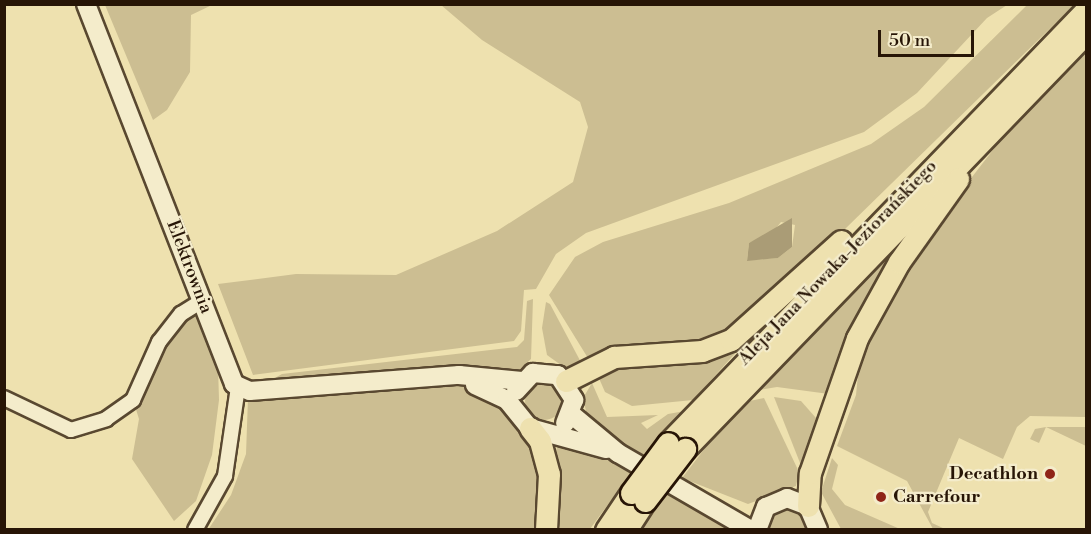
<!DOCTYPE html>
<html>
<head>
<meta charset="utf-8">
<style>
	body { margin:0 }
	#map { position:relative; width:1091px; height:534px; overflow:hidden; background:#eee1af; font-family:"Libre Bodoni",serif }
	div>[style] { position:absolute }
	.green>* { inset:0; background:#ccbe92 }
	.round { border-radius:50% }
	.water>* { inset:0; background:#aa9c76 }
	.roads { filter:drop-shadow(2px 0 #594830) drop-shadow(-2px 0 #594830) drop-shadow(0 2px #594830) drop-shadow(0 -2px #594830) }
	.street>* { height:14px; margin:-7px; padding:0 7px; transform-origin:7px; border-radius:7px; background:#f4eccb }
	.secondary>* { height:18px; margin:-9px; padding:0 9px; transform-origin:9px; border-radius:9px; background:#f4eccb }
	.primary>* { height:21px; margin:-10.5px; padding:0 10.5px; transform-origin:10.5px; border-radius:10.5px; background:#eee1af }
	.bridges { filter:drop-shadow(2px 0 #271506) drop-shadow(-2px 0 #271506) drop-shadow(0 2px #271506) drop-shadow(0 -2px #271506) }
	.primary-bridge>* { height:21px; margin:-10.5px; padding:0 10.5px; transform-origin:10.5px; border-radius:10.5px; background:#eee1af }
	.dots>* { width:16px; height:16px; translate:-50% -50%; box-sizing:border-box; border:3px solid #f4eccb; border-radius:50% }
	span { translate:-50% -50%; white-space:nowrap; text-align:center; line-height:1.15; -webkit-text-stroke:4.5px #f4eccb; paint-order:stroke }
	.street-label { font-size:18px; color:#271506 }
	.poi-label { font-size:18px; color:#271506; font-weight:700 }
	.right { translate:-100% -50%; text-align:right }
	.left { translate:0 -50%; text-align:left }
	.frame { position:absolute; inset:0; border:6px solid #271506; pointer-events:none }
	.scale { position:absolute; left:878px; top:30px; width:96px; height:27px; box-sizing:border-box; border:3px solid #271506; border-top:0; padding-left:8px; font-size:18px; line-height:21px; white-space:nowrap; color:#271506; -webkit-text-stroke:4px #f4eccb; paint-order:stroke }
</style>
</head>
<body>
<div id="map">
	<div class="green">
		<div style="clip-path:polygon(105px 5px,212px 5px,191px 15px,190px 72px,167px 110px,153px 120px)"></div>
		<div style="clip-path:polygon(441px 5px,1007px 5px,987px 18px,917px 93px,864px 132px,586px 233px,556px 254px,536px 289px,524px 290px,521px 331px,514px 341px,253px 375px,218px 284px,296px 274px,396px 275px,497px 231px,573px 182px,588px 127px,580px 102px,482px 40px)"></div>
		<div style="clip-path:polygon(evenodd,1027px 5px,1074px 5px,845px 229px,742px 320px,713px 340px,591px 363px,549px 295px,575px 257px,603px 242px,729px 203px,871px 144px,924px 107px,1027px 5px,781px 222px,795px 225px,792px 247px,778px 258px,747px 260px,749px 243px,773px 232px,781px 222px)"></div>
		<div style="clip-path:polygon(1086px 53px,1086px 417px,1030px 416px,1017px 427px,1003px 459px,959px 438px,928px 512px,932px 523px,945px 529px,933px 529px,907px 481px,837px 446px,856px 395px,860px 354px,948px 208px,1003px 137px)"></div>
		<div style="clip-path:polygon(915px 222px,829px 394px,777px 387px,754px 391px)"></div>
		<div style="clip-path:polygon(533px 299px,531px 359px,513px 375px,266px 383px,282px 374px,517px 347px,524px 340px,527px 301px)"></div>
		<div style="clip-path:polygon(546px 302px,550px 304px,584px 368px,565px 368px,547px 355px,542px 328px)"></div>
		<div style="clip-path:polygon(194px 306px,218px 366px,219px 400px,212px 455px,196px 501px,174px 521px,132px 459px,139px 419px,133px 400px,142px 373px)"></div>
		<div style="clip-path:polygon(770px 315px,693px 400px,632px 406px,605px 392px,598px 376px)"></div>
		<div class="round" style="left:525px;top:382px;width:38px;height:38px"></div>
		<div style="clip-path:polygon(592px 383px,607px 417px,658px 415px,641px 423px,647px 429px,668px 414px,685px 411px,644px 457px,598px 432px,588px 420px,583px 398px)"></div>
		<div style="clip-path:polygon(447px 385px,472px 387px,504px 406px,534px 445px,539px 465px,536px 529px,208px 530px,231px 495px,246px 454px,248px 398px)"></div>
		<div style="clip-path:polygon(774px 397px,801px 401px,816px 418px,802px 468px)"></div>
		<div style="clip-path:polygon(764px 398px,799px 472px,796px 486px,748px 504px,682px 478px,740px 403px)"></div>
		<div style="clip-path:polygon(1046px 427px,1039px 443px,1030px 439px,1035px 429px,1046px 427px,1086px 427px,1086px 446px)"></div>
		<div style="clip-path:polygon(559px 444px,586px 447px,634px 469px,590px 529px,555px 529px,560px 495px,554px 454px)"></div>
		<div style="clip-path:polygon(832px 458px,838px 465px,832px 489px,845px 505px,900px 529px,841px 529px,821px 492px)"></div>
		<div style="clip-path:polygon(670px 488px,723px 524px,724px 529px,640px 530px)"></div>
		<div style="clip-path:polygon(785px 509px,799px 514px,806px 529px,767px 530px,773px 514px)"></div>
	</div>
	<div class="water">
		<div style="clip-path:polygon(792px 218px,792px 247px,778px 258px,747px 261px,749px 243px)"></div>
	</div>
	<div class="roads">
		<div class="street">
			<div style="left:4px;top:398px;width:74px;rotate:25.5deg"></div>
			<div style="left:71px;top:430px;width:37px;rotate:-17deg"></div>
			<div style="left:106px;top:419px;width:33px;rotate:-35deg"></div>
			<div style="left:133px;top:400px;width:64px;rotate:-65.9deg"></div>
			<div style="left:159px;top:342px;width:36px;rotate:-52deg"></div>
			<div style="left:181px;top:314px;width:25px;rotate:-32deg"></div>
			<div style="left:195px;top:530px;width:62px;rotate:-60.9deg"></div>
			<div style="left:225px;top:476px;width:90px;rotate:-81.7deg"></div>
		</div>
		<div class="secondary">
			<div style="left:86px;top:4px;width:408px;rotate:68.7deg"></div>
			<div style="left:234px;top:384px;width:17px;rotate:24deg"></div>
			<div style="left:250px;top:391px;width:210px;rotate:-4.4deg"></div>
			<div style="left:459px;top:375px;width:63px;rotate:5.4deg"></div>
			<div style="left:475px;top:385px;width:35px;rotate:25deg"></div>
			<div style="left:507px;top:400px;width:36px;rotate:51deg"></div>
			<div style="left:530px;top:428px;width:79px;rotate:15.4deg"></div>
			<div style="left:516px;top:391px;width:25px;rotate:-47deg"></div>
			<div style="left:533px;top:373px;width:25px;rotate:5deg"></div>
			<div style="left:558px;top:375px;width:30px;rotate:57deg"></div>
			<div style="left:574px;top:400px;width:25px;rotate:111deg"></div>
			<div style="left:571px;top:414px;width:61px;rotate:39.7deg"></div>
			<div style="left:618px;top:453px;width:154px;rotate:30.1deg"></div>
			<div style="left:757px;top:530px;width:25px;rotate:-69deg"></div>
			<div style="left:766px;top:507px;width:23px;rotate:-23deg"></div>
			<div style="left:787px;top:498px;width:22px;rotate:21deg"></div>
			<div style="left:808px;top:506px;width:26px;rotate:67deg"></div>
		</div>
		<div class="primary">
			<div style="left:566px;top:381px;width:54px;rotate:-26.6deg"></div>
			<div style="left:614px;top:357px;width:88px;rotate:-3.9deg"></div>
			<div style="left:702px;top:351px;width:31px;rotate:-21deg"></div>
			<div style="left:731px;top:340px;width:148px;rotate:-42deg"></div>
			<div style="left:530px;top:428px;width:16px;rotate:52deg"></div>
			<div style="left:540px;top:441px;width:34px;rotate:75deg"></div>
			<div style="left:549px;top:474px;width:56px;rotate:93.1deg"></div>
			<div style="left:668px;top:443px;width:602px;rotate:-46.01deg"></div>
			<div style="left:685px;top:449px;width:578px;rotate:-46.05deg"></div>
			<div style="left:808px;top:506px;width:33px;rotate:-87deg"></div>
			<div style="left:810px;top:473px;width:143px;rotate:-70.8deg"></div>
			<div style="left:857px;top:338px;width:87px;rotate:-61.1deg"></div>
			<div style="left:899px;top:262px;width:102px;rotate:-54.6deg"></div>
			<div style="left:606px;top:530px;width:45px;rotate:-56deg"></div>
			<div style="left:626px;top:530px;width:35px;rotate:-57deg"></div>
		</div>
	</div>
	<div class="bridges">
		<div class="primary-bridge">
			<div style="left:631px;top:493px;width:62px;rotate:-53.5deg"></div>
			<div style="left:645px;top:501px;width:66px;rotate:-52.4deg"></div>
		</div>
	</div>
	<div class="dots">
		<div style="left:1050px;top:474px;background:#8f2418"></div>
		<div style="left:881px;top:497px;background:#8f2418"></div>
	</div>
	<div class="street-label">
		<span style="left:838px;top:263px;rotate:-46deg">Aleja Jana Nowaka-Jeziorańskiego</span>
		<span style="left:189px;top:267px;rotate:69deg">Elektrownia</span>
	</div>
	<div class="poi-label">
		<span class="right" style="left:1038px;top:474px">Decathlon</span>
		<span class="left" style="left:893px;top:497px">Carrefour</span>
	</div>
	<div class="frame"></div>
	<div class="scale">50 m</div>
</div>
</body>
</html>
